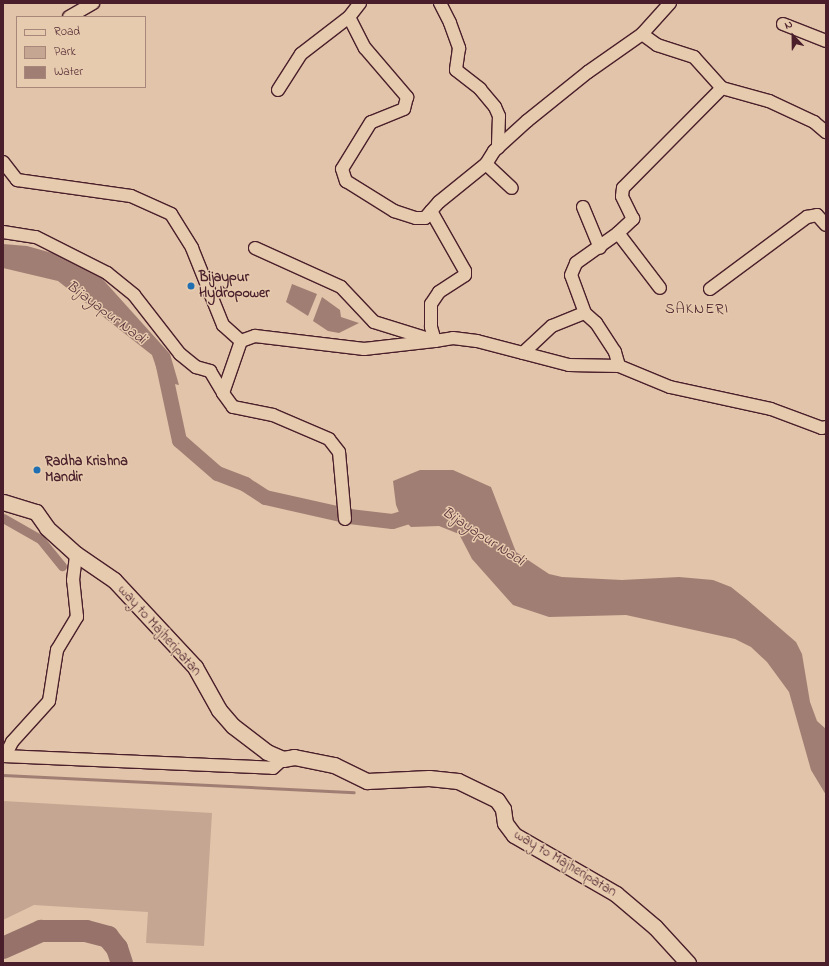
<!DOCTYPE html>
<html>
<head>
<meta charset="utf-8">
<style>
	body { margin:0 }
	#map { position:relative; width:829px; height:966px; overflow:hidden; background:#e1c4a9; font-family:"Indie Flower",sans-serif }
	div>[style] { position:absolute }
	.green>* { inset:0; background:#c5a692 }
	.water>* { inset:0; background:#a17e74 }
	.stream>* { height:2.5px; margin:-1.25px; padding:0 1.25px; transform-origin:1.25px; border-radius:1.25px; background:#a17e74 }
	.canal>* { height:9px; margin:-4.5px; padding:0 4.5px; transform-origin:4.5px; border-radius:4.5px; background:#a17e74 }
	.river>* { height:15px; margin:-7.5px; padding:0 7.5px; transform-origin:7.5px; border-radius:7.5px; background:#a17e74 }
	.taxiway>* { height:22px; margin:-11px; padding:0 11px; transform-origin:11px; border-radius:11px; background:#96726a }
	.roads { filter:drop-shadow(1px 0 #4a1f2b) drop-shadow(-1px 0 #4a1f2b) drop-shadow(0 1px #4a1f2b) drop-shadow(0 -1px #4a1f2b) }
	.minor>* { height:12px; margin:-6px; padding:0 6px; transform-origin:6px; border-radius:6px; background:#e7cbae }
	.major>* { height:15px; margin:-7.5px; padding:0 7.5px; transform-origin:7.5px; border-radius:7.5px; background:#e7cbae }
	.dots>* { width:11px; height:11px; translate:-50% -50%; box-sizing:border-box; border:2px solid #e7cbae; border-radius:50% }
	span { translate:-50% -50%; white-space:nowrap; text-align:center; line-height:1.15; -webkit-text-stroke:3px #e7cbae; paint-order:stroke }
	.poi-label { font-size:14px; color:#4a1f2b; font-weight:700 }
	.left { translate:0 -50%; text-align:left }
	.street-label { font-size:14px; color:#4a1f2b }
	.neighbourhood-label { font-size:15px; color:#4a1f2b; letter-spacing:1px }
	.water-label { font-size:15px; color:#5b323a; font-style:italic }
	.frame { position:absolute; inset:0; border:4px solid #4a1f2b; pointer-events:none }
	.legend { position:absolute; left:16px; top:16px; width:130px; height:72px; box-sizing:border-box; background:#e7cbae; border:1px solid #a8867a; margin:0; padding:5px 7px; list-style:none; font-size:12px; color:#4a1f2b }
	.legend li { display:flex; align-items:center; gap:8px; height:20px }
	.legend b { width:20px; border:1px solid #a8867a }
	.north { position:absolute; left:773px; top:16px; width:40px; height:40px; -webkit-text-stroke:3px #e7cbae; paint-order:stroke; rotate:338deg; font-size:11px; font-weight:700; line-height:16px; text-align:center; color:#4a1f2b }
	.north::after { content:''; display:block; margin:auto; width:14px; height:18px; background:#4a1f2b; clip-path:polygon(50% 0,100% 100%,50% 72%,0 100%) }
</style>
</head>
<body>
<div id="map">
	<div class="green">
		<div style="clip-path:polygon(3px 801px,212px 813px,204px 946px,146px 943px,148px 912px,34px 905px,3px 920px)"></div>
	</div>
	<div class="water">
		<div style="clip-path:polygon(3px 244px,27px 246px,88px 263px,170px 354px,179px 385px,161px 381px,152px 355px,58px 281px,3px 268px)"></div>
		<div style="clip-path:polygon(292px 284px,317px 294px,308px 316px,286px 302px)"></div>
		<div style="clip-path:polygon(322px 297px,340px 310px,341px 317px,359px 323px,339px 333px,328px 331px,313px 321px)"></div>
		<div style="clip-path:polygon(420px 470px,453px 470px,491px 487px,516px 552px,549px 574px,562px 577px,622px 580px,679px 577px,713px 580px,731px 587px,746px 599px,796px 642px,802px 654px,810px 702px,817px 721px,826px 729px,826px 795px,811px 770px,789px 692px,767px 662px,751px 647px,735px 639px,626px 615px,549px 617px,513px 605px,472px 559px,459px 534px,439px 526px,411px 527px,401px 517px,396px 505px,393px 481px)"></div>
	</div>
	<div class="stream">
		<div style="left:3px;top:775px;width:351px;rotate:2.8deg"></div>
	</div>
	<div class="canal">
		<div style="left:3px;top:518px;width:43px;rotate:29.6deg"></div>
		<div style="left:40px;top:539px;width:35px;rotate:51deg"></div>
	</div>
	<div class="river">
		<div style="left:162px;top:361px;width:81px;rotate:77.9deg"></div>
		<div style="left:179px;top:440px;width:50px;rotate:41deg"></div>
		<div style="left:217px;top:473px;width:30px;rotate:21deg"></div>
		<div style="left:245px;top:484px;width:24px;rotate:33deg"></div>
		<div style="left:265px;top:497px;width:86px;rotate:12.7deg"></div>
		<div style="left:349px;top:516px;width:43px;rotate:6.6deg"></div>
		<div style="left:392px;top:521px;width:31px;rotate:-17deg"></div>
	</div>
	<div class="taxiway">
		<div style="left:3px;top:948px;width:42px;rotate:-24.1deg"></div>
		<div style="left:41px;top:931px;width:45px"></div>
		<div style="left:86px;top:931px;width:23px;rotate:15deg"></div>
		<div style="left:108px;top:937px;width:14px;rotate:51deg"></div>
		<div style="left:117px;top:948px;width:16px;rotate:72deg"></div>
	</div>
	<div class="roads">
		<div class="minor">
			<div style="left:360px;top:3px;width:18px;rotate:128deg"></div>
			<div style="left:349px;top:17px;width:35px;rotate:63deg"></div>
			<div style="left:365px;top:48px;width:65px;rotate:49.4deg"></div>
			<div style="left:407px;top:97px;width:12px;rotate:104deg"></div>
			<div style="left:404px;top:109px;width:35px;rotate:158deg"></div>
			<div style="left:371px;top:122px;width:55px;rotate:121.7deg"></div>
			<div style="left:342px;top:169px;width:13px;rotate:72deg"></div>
			<div style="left:346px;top:181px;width:57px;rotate:32deg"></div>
			<div style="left:394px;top:211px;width:23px;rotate:18deg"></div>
			<div style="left:416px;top:218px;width:9px"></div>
			<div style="left:425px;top:218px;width:21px;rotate:-49deg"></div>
			<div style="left:439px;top:202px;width:60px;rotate:-39deg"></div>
			<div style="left:486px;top:164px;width:15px;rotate:-58deg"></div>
			<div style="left:494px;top:151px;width:45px;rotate:-42.3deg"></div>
			<div style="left:527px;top:121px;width:78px;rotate:-38.8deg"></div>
			<div style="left:588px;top:72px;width:66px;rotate:-35.1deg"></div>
			<div style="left:440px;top:3px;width:22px;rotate:63deg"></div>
			<div style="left:450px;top:23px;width:27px;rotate:70deg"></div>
			<div style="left:459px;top:48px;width:22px;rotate:98deg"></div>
			<div style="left:456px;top:70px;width:31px;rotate:38deg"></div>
			<div style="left:480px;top:89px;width:23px;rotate:50deg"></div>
			<div style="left:495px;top:107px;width:10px;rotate:66deg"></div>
			<div style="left:499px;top:116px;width:32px;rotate:92deg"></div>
			<div style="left:670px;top:3px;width:42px;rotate:132.1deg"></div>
			<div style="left:642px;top:34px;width:19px;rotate:36deg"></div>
			<div style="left:657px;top:45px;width:39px;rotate:18deg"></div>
			<div style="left:694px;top:57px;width:42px;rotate:47.9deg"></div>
			<div style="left:722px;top:88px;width:49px;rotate:15.5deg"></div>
			<div style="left:769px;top:101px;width:50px;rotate:25deg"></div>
			<div style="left:814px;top:122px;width:16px;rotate:40deg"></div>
			<div style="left:69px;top:17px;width:28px;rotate:-30deg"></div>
			<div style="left:783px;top:24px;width:46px;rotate:21.6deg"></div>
			<div style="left:278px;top:90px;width:43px;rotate:-57.4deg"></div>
			<div style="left:301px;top:54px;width:61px;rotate:-37.6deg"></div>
			<div style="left:3px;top:162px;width:23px;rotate:52deg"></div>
			<div style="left:17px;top:180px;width:115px;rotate:8deg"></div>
			<div style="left:131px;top:196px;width:44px;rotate:24.2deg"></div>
			<div style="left:171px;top:214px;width:40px;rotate:58deg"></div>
			<div style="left:192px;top:248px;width:83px;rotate:68.1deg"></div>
			<div style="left:223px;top:325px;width:24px;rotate:42deg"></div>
			<div style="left:486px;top:164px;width:35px;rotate:43deg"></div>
			<div style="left:583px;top:207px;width:44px;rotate:67.5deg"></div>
			<div style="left:3px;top:232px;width:33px;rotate:9deg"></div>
			<div style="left:36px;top:237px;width:80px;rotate:26.9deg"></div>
			<div style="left:107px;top:273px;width:35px;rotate:39deg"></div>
			<div style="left:134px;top:295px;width:75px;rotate:52.1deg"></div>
			<div style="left:180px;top:354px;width:21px;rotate:39deg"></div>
			<div style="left:196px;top:367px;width:15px;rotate:16deg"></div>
			<div style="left:210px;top:371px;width:26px;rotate:59deg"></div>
			<div style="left:618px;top:233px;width:21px;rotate:-43deg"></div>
			<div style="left:633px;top:219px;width:25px;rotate:-116deg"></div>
			<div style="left:622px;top:196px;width:8px;rotate:-83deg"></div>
			<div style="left:623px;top:188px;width:141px;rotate:-45.3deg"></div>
			<div style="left:255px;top:248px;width:94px;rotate:24.4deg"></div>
			<div style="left:341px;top:287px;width:48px;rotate:46.7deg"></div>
			<div style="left:374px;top:322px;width:64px;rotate:17.3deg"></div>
			<div style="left:435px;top:341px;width:18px;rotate:-9deg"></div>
			<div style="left:453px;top:338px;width:24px;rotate:7deg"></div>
			<div style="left:477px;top:341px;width:95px;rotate:14.6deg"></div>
			<div style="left:569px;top:365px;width:50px;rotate:1.1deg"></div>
			<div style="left:619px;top:366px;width:55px;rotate:22.4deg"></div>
			<div style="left:670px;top:387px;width:103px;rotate:12.3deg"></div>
			<div style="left:771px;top:409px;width:54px;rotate:20.4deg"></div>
			<div style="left:822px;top:428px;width:4px;rotate:-14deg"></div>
			<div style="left:710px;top:289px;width:121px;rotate:-36.6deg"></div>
			<div style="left:807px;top:217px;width:10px;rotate:-11deg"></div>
			<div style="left:817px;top:215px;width:13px;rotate:48deg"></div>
			<div style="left:523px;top:353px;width:40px;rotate:-43deg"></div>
			<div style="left:552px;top:326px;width:35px;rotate:-22deg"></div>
			<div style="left:619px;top:366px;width:15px;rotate:-106deg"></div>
			<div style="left:615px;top:352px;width:35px;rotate:-123deg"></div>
			<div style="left:596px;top:323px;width:15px;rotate:-138deg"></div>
			<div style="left:585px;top:313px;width:40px;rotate:-110.2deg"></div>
			<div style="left:571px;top:275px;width:13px;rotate:-67deg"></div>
			<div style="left:576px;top:263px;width:52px;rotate:-35.5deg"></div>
			<div style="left:618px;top:233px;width:69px;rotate:52.6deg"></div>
			<div style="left:345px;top:519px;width:67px;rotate:-95.1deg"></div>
			<div style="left:339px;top:452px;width:16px;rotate:-128deg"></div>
			<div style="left:329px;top:439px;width:61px;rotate:-156.8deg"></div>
			<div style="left:273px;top:415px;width:41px;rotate:-168.7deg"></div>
			<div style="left:233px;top:407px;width:17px;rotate:-126deg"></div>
			<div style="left:223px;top:393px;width:55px;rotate:-70.9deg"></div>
			<div style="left:241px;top:341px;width:15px;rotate:-20deg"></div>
			<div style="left:255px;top:336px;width:110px;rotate:6.8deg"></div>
			<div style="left:364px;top:349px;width:71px;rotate:-6.4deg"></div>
			<div style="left:435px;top:341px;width:15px;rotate:-106deg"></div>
			<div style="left:431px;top:327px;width:23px;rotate:-90deg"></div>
			<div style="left:431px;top:304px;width:14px;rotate:-56deg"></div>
			<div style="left:439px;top:292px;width:31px;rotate:-33deg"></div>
			<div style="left:465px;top:275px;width:4px;rotate:-90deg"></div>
			<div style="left:465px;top:271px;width:69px;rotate:-119.5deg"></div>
			<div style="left:3px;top:756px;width:270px;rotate:2.5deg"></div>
			<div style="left:273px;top:768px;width:13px;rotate:-42deg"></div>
			<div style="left:5px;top:756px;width:16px;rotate:-63deg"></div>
			<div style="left:12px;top:742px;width:55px;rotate:-47.9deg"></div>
			<div style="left:49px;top:701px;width:52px;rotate:-81.1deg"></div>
			<div style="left:57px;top:650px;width:39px;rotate:-59deg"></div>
			<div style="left:77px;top:617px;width:37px;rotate:-96deg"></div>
			<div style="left:73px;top:580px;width:26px;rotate:-83deg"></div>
		</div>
		<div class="major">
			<div style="left:3px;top:502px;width:34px;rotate:17deg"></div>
			<div style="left:36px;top:512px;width:19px;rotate:55deg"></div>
			<div style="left:47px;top:528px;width:39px;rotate:42deg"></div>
			<div style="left:76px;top:554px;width:46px;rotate:34.4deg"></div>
			<div style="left:114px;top:580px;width:119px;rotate:47deg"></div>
			<div style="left:195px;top:667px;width:49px;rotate:60.8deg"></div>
			<div style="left:219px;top:710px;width:21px;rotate:49deg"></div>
			<div style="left:233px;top:726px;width:43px;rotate:37.4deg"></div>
			<div style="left:267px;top:752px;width:17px;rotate:24deg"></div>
			<div style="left:283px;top:759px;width:11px;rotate:-10deg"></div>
			<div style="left:294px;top:757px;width:41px;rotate:11.3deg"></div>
			<div style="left:334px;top:765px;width:37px;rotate:26deg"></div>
			<div style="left:367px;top:781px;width:62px;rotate:-2.8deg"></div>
			<div style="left:429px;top:778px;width:29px;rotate:6deg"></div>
			<div style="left:458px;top:781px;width:43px;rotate:26deg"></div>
			<div style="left:497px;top:800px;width:11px;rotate:56deg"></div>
			<div style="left:503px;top:809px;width:14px;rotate:82deg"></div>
			<div style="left:505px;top:823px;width:15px;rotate:53deg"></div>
			<div style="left:514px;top:835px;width:118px;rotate:30deg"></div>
			<div style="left:616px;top:894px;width:51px;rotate:40.2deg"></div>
			<div style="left:655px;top:927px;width:49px;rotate:47.5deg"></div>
		</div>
	</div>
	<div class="dots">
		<div style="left:191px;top:286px;background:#1f6fb2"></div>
		<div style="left:37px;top:470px;background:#1f6fb2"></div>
	</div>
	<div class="poi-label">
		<span class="left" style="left:199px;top:286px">Bijaypur<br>Hydropower</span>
		<span class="left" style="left:45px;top:470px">Radha Krishna<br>Mandir</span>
	</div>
	<div class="street-label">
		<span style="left:159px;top:631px;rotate:48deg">way to Majheripatan</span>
		<span style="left:565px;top:864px;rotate:31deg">way to Majheripatan</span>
	</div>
	<div class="neighbourhood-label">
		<span style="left:697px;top:310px">SAKNERI</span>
	</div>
	<div class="water-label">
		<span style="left:106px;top:313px;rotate:37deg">Bijayapur Nadi</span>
		<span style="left:483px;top:537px;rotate:33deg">Bijayapur Nadi</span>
	</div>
	<div class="frame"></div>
	<ul class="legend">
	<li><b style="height:5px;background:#e7cbae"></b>Road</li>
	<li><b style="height:11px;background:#c5a692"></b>Park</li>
	<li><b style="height:11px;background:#a17e74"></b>Water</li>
	</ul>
	<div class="north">N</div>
</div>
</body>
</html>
